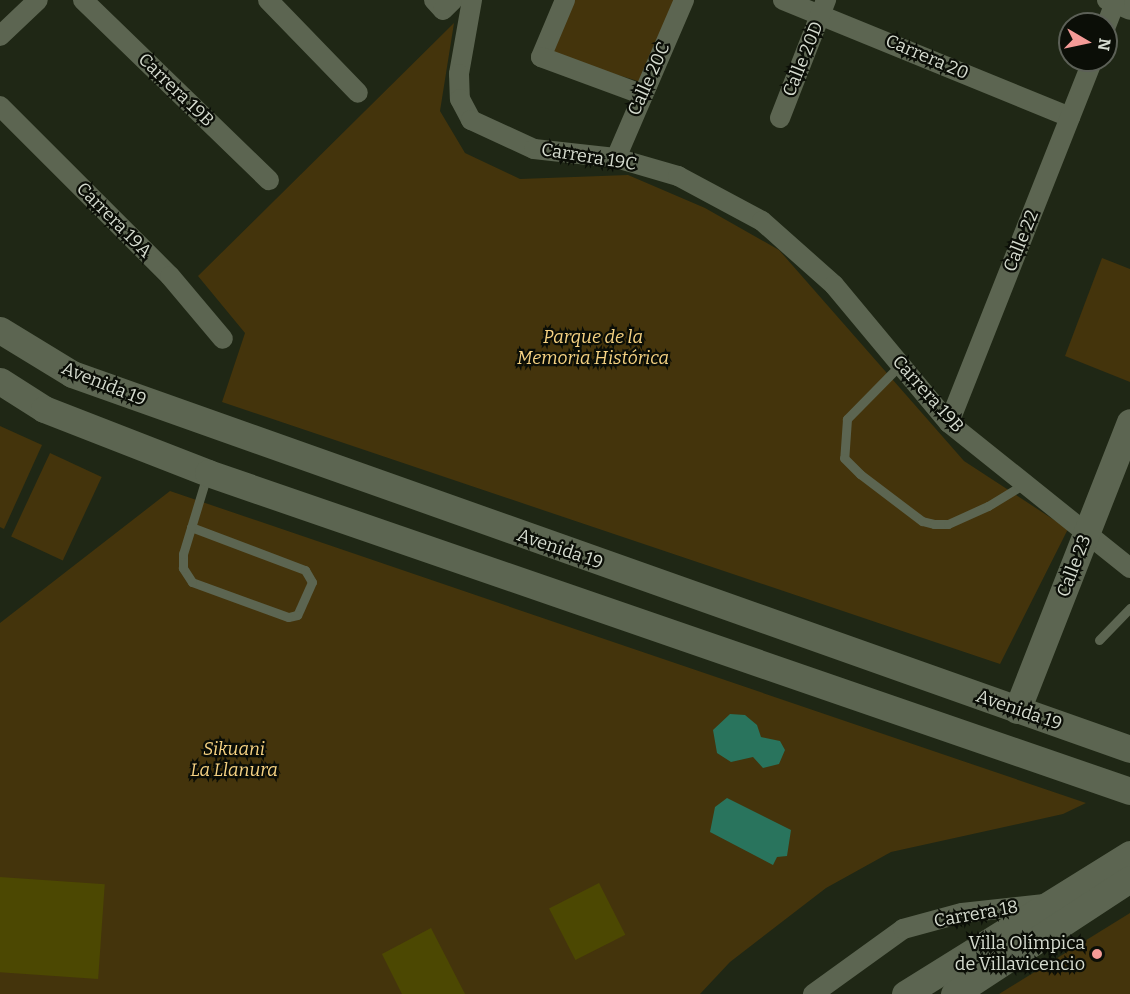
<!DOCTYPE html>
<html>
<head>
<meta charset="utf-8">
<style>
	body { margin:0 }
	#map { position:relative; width:1130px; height:994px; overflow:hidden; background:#1f2715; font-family:Bitter,serif }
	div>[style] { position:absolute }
	.green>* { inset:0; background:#44340c; transform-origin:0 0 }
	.water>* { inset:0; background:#29745d }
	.building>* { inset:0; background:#4c4802; transform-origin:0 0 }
	.lane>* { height:9px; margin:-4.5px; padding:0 4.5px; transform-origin:4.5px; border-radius:4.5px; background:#5c6551 }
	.street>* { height:20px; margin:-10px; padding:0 10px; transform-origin:10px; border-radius:10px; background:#5c6551 }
	.secondary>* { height:27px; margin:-13.5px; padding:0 13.5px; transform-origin:13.5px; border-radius:13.5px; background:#5c6551 }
	.dots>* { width:16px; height:16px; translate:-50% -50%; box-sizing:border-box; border:3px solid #0b0e07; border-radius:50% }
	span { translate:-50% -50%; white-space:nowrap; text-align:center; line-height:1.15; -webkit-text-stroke:4.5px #0b0e07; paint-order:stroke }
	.street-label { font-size:18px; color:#d5dbcf }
	.park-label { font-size:18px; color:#f7d383; font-style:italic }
	.poi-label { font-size:18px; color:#d5dbcf }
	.right { translate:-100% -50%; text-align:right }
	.north { position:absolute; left:1058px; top:12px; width:60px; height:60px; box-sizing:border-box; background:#0b0e07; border:2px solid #5c6057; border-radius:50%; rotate:99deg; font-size:16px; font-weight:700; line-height:24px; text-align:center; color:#d5dbcf }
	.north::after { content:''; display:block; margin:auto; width:21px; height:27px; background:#f59b97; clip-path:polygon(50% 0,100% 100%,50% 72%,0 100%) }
</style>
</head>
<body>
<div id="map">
	<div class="green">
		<div style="clip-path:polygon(569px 0,679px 0,641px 82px,545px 53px)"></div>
		<div style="clip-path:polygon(454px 23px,440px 111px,465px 153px,520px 179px,628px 175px,705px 208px,779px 250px,964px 461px,1068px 529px,1000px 664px,222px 402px,245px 333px,198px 276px)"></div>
		<div style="clip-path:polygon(1102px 258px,1130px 269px,1130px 382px,1065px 356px)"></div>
		<div style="clip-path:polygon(0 426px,42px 445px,4px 529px,0 527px)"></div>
		<div style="left:50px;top:453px;width:57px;height:92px;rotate:25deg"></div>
		<div style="clip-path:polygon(170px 491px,1086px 803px,1063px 814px,891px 852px,826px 888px,730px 962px,700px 994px,0 994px,0 623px)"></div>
		<div style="clip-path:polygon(1130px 913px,1130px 994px,999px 994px)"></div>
	</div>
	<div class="water">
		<div style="clip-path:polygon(730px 714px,745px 715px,757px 725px,761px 737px,780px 741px,785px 750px,779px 764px,763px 768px,753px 757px,731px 762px,717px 753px,713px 730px)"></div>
		<div style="clip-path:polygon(727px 798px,791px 830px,787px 856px,777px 857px,773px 865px,710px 832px,715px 807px)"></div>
	</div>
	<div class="building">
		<div style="left:0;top:877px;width:105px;height:95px;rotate:4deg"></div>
		<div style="left:599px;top:883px;width:58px;height:56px;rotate:63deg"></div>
		<div style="clip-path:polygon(431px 928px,465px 994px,402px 994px,382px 954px)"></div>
	</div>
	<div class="lane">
		<div style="left:900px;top:365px;width:76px;rotate:134.5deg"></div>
		<div style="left:847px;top:419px;width:39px;rotate:94deg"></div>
		<div style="left:844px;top:458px;width:23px;rotate:45deg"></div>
		<div style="left:860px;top:474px;width:78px;rotate:37.2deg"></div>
		<div style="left:922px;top:521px;width:12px;rotate:14deg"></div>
		<div style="left:934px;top:524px;width:14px"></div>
		<div style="left:948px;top:524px;width:44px;rotate:-24.2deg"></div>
		<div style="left:988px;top:506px;width:42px;rotate:-31.4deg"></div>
		<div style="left:191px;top:527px;width:122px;rotate:20.7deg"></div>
		<div style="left:305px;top:570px;width:14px;rotate:60deg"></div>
		<div style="left:312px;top:582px;width:36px;rotate:114deg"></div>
		<div style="left:297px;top:615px;width:9px;rotate:167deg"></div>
		<div style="left:288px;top:617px;width:102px;rotate:-160deg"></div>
		<div style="left:192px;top:582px;width:17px;rotate:-123deg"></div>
		<div style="left:183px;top:568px;width:14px;rotate:-90deg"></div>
		<div style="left:183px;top:554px;width:83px;rotate:-73.1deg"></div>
		<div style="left:1099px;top:640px;width:45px;rotate:-45.9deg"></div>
	</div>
	<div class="street">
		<div style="left:83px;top:0;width:259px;rotate:44.1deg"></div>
		<div style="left:268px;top:0;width:129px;rotate:45.9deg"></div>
		<div style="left:434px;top:0;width:13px;rotate:48deg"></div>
		<div style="left:443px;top:10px;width:14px;rotate:-45deg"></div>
		<div style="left:472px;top:0;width:75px;rotate:100deg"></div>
		<div style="left:459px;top:74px;width:25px;rotate:88deg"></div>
		<div style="left:460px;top:99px;width:24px;rotate:62deg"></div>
		<div style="left:471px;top:120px;width:69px;rotate:24.7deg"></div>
		<div style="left:534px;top:149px;width:82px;rotate:6.3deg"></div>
		<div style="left:616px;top:158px;width:65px;rotate:16.2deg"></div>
		<div style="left:678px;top:176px;width:95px;rotate:28.2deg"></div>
		<div style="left:762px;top:221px;width:96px;rotate:41.6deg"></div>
		<div style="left:834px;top:285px;width:180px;rotate:50.2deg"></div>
		<div style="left:949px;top:423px;width:232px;rotate:38.7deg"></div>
		<div style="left:565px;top:0;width:62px;rotate:112.8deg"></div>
		<div style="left:541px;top:57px;width:107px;rotate:20.3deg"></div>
		<div style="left:783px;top:0;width:310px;rotate:22.2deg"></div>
		<div style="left:1107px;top:0;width:25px;rotate:23deg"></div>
		<div style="left:1106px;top:26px;width:25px;rotate:-69deg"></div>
		<div style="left:0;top:36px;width:52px;rotate:-43.5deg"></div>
		<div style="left:0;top:106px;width:240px;rotate:45deg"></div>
		<div style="left:170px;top:276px;width:82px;rotate:49.9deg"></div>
		<div style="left:780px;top:118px;width:127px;rotate:-68.7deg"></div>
		<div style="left:616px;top:158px;width:172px;rotate:-66.7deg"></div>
		<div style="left:949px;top:423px;width:391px;rotate:-68.4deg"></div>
		<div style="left:813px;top:994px;width:111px;rotate:-35.8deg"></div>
		<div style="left:903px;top:929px;width:61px;rotate:-15.2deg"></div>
		<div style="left:962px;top:913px;width:83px;rotate:-6.2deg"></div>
	</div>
	<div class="secondary">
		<div style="left:0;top:330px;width:84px;rotate:31.4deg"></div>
		<div style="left:72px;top:374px;width:1122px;rotate:19.52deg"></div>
		<div style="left:0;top:381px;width:52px;rotate:32.5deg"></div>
		<div style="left:44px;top:409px;width:176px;rotate:21.3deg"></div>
		<div style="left:208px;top:473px;width:975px;rotate:19.03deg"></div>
		<div style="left:1017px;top:710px;width:309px;rotate:-68.6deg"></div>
		<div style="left:905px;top:994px;width:265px;rotate:-31.9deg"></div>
		<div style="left:954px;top:994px;width:210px;rotate:-33.2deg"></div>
	</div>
	<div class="dots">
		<div style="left:1097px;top:954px;background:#f59b97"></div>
	</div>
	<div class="street-label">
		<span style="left:927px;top:57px;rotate:23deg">Carrera 20</span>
		<span style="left:803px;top:59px;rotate:-68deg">Calle 20D</span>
		<span style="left:649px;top:79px;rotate:-66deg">Calle 20C</span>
		<span style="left:176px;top:90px;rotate:44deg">Carrera 19B</span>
		<span style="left:589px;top:157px;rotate:9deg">Carrera 19C</span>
		<span style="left:114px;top:220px;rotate:45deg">Carrera 19A</span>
		<span style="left:1021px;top:241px;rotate:-68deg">Calle 22</span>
		<span style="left:104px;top:384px;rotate:22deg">Avenida 19</span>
		<span style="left:928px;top:394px;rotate:48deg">Carrera 19B</span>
		<span style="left:560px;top:549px;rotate:19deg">Avenida 19</span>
		<span style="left:1074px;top:566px;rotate:-69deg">Calle 23</span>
		<span style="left:1019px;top:710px;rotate:19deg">Avenida 19</span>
		<span style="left:976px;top:914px;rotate:-10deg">Carrera 18</span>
	</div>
	<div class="park-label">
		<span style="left:593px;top:348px">Parque de la<br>Memoria Histórica</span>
		<span style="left:234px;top:760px">Sikuani<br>La Llanura</span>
	</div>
	<div class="poi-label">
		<span class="right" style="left:1085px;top:954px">Villa Olímpica<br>de Villavicencio</span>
	</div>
	<div class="north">N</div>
</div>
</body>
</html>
